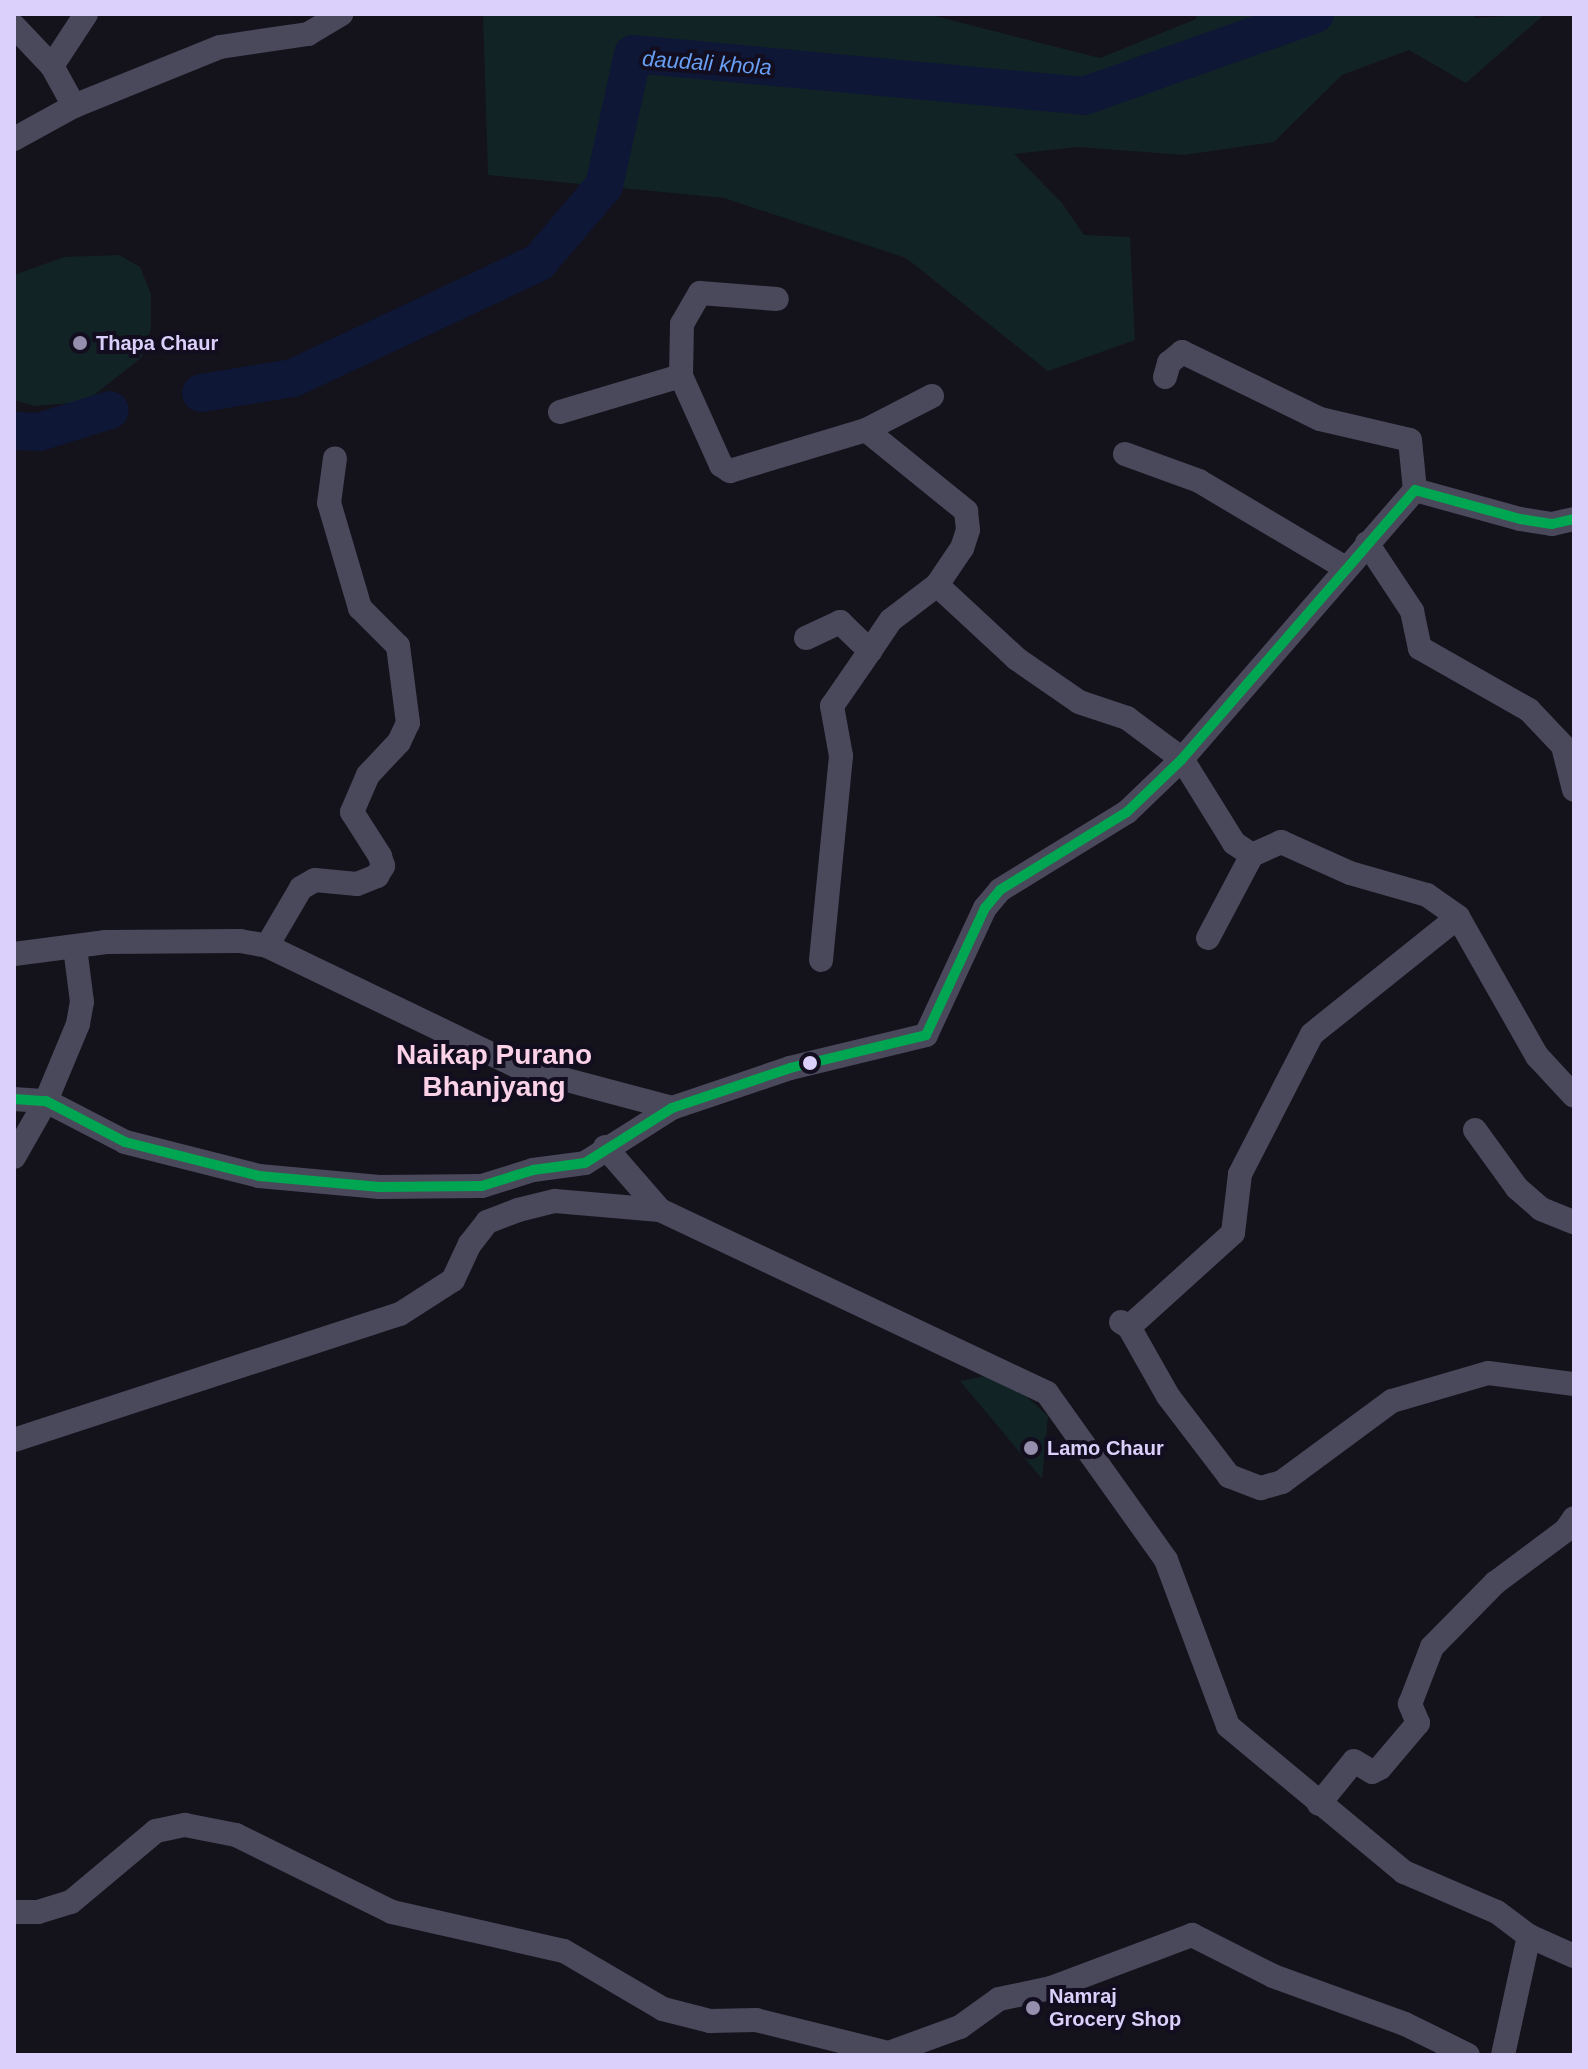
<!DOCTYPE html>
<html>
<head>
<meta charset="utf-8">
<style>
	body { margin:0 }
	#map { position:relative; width:1588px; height:2069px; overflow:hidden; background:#14121b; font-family:Helvetica,sans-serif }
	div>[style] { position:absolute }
	.green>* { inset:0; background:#122326 }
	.river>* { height:38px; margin:-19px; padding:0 19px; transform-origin:19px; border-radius:19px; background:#0e1736 }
	.minor>* { height:24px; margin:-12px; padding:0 12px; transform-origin:12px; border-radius:12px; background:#4a485b }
	.bus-1>* { height:10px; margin:-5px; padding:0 5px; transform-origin:5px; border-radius:5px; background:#00a651 }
	.dots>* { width:22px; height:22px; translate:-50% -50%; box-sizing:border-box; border:4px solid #130e1f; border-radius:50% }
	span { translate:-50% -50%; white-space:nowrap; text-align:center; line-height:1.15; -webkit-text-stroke:8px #130e1f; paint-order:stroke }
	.poi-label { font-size:20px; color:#dad0fb; font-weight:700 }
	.left { translate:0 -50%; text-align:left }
	.water-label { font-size:22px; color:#679ff2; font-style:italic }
	.district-label { font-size:28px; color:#fbd2e7; font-weight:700 }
	.frame { position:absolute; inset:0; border:16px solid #dad0fb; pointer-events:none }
</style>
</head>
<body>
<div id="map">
	<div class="green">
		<div style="clip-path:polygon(483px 14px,927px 14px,1100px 58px,1196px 19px,1197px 14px,1474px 14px,1475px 18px,1545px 14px,1466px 83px,1409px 50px,1342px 75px,1274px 142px,1184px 155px,1078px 147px,1014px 154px,1062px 203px,1084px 235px,1130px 237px,1135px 340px,1048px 371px,906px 258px,724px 198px,488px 175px)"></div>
		<div style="clip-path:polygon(119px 255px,140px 267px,151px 294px,151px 329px,141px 358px,94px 395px,72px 403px,34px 406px,14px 400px,14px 275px,64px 257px)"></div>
		<div style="clip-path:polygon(1000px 1373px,1048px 1416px,1042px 1479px,960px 1381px)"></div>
	</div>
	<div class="river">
		<div style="left:201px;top:393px;width:93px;rotate:-9.3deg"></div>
		<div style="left:293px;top:378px;width:272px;rotate:-25.2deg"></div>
		<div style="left:539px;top:262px;width:100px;rotate:-49.5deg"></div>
		<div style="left:604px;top:186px;width:135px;rotate:-77.6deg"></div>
		<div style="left:633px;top:54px;width:453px;rotate:5.3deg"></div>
		<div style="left:1084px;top:96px;width:245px;rotate:-19.5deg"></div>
		<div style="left:14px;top:431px;width:25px;rotate:2deg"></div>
		<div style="left:39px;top:432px;width:74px;rotate:-17.2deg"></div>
	</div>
	<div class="minor">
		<div style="left:14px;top:26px;width:55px;rotate:46.5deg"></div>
		<div style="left:52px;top:66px;width:46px;rotate:61.2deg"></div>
		<div style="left:52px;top:66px;width:62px;rotate:-56.8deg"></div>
		<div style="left:14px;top:139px;width:68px;rotate:-28.8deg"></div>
		<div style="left:74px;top:106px;width:157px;rotate:-22deg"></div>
		<div style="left:220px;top:47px;width:89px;rotate:-8.4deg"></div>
		<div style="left:308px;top:34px;width:39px;rotate:-31deg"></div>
		<div style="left:681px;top:376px;width:52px;rotate:-88.9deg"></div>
		<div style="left:682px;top:324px;width:36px;rotate:-60deg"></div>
		<div style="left:700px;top:293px;width:77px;rotate:4.5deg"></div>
		<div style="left:1165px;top:377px;width:15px;rotate:-74deg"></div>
		<div style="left:1169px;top:363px;width:17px;rotate:-40deg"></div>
		<div style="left:1182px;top:352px;width:153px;rotate:25.9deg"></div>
		<div style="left:1320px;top:419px;width:92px;rotate:13.1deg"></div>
		<div style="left:1410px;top:440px;width:50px;rotate:84.3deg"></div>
		<div style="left:932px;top:396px;width:74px;rotate:152.7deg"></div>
		<div style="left:866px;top:430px;width:129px;rotate:39deg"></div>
		<div style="left:966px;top:511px;width:19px;rotate:84deg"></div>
		<div style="left:968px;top:530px;width:19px;rotate:108deg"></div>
		<div style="left:962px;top:548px;width:45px;rotate:124deg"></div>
		<div style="left:937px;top:585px;width:109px;rotate:42.8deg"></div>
		<div style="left:1017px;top:659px;width:75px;rotate:34.7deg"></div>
		<div style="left:1079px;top:702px;width:51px;rotate:18.4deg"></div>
		<div style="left:1127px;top:718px;width:69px;rotate:36.7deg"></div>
		<div style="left:1182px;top:759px;width:99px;rotate:58.2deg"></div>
		<div style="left:1234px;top:843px;width:22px;rotate:34deg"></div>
		<div style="left:1252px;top:855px;width:32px;rotate:-24deg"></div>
		<div style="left:1281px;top:842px;width:76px;rotate:24.2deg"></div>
		<div style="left:1350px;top:873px;width:80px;rotate:15.9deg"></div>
		<div style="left:1427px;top:895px;width:38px;rotate:35deg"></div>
		<div style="left:1458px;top:917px;width:160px;rotate:60.4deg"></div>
		<div style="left:1537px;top:1056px;width:54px;rotate:47.2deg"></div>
		<div style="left:560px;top:412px;width:126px;rotate:-16.6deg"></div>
		<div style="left:681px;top:376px;width:98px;rotate:65.8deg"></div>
		<div style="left:721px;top:465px;width:11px;rotate:34deg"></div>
		<div style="left:730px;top:471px;width:142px;rotate:-16.8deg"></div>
		<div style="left:1125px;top:454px;width:79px;rotate:20deg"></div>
		<div style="left:1199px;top:481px;width:169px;rotate:30.7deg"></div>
		<div style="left:1367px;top:543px;width:82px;rotate:56.5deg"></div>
		<div style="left:1412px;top:611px;width:38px;rotate:78deg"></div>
		<div style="left:1420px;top:648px;width:125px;rotate:29.6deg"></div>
		<div style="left:1529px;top:710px;width:50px;rotate:46.6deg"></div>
		<div style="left:1563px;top:746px;width:45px;rotate:76deg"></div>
		<div style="left:806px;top:638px;width:38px;rotate:-25deg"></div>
		<div style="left:840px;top:622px;width:42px;rotate:44deg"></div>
		<div style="left:870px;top:651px;width:37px;rotate:-56deg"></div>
		<div style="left:891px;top:620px;width:58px;rotate:-37.3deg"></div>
		<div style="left:1208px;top:938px;width:94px;rotate:-62.1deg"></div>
		<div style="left:267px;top:946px;width:67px;rotate:-59.6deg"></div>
		<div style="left:301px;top:888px;width:16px;rotate:-30deg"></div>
		<div style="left:315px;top:880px;width:42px;rotate:5.4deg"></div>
		<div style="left:357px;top:884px;width:22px;rotate:-22deg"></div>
		<div style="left:377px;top:876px;width:12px;rotate:-59deg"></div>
		<div style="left:383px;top:866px;width:10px;rotate:-107deg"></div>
		<div style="left:380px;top:856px;width:52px;rotate:-122.5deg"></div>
		<div style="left:352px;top:812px;width:40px;rotate:-66.6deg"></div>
		<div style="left:368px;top:775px;width:45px;rotate:-46.8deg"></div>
		<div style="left:399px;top:742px;width:21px;rotate:-65deg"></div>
		<div style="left:408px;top:723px;width:78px;rotate:-97.4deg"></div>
		<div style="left:398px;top:646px;width:54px;rotate:-135deg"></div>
		<div style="left:360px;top:608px;width:109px;rotate:-106.4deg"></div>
		<div style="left:329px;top:503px;width:45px;rotate:-82.4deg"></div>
		<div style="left:14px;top:954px;width:93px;rotate:-7.4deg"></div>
		<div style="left:106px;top:942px;width:134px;rotate:-0.4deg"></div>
		<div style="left:240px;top:941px;width:27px;rotate:10deg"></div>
		<div style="left:267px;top:946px;width:279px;rotate:25.7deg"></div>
		<div style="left:518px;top:1067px;width:159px;rotate:14.9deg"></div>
		<div style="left:821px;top:960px;width:205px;rotate:-84.4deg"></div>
		<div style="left:841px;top:756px;width:51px;rotate:-100.2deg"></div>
		<div style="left:832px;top:706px;width:67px;rotate:-55.4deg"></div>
		<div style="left:14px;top:1099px;width:32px;rotate:4deg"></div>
		<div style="left:46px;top:1101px;width:89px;rotate:27.4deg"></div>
		<div style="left:125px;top:1142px;width:138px;rotate:14.2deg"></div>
		<div style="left:259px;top:1176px;width:121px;rotate:5.2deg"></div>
		<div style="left:379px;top:1187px;width:103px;rotate:-0.6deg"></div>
		<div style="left:482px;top:1186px;width:53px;rotate:-17.4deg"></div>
		<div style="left:533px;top:1170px;width:52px;rotate:-7.7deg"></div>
		<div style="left:585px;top:1163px;width:103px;rotate:-32.3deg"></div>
		<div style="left:672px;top:1108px;width:125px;rotate:-18.7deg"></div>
		<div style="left:790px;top:1068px;width:140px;rotate:-13.6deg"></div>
		<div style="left:926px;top:1035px;width:140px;rotate:-65.1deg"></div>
		<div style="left:985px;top:908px;width:23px;rotate:-50deg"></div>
		<div style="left:1000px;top:890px;width:149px;rotate:-31.6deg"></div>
		<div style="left:1127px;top:812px;width:76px;rotate:-43.9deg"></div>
		<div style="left:1182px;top:759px;width:356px;rotate:-49.1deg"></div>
		<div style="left:1415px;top:490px;width:109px;rotate:15.4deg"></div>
		<div style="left:1520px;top:519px;width:32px;rotate:9deg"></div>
		<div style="left:1552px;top:524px;width:23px;rotate:-13deg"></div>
		<div style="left:1475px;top:1130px;width:72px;rotate:54.1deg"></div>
		<div style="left:1517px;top:1188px;width:32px;rotate:41deg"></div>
		<div style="left:1541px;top:1209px;width:35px;rotate:22deg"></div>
		<div style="left:605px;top:1147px;width:84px;rotate:48.9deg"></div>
		<div style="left:660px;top:1210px;width:428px;rotate:25.3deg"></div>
		<div style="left:1047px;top:1393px;width:205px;rotate:54.5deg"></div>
		<div style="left:1166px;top:1560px;width:177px;rotate:69.5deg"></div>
		<div style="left:1228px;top:1726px;width:229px;rotate:39.7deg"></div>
		<div style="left:1404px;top:1872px;width:101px;rotate:23.3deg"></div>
		<div style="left:1497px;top:1912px;width:40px;rotate:37deg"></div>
		<div style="left:1529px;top:1936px;width:49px;rotate:24deg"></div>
		<div style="left:14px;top:1157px;width:64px;rotate:-60.3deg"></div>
		<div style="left:46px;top:1101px;width:83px;rotate:-67.4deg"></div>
		<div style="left:78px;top:1024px;width:22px;rotate:-80deg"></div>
		<div style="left:82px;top:1002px;width:55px;rotate:-97.3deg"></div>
		<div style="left:1121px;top:1322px;width:9px;rotate:32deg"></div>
		<div style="left:1129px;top:1327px;width:79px;rotate:60.5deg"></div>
		<div style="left:1168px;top:1396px;width:101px;rotate:52.7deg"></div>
		<div style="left:1229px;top:1476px;width:34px;rotate:21deg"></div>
		<div style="left:1261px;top:1488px;width:22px;rotate:-16deg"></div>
		<div style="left:1282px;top:1482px;width:137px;rotate:-36.4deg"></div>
		<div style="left:1392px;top:1401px;width:100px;rotate:-16.3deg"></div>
		<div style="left:1488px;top:1373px;width:87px;rotate:7.3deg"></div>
		<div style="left:1129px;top:1327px;width:140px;rotate:-42.1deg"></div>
		<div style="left:1233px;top:1233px;width:59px;rotate:-83.2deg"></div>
		<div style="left:1240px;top:1174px;width:157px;rotate:-62.8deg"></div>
		<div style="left:1312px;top:1034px;width:187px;rotate:-38.7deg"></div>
		<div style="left:14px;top:1440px;width:406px;rotate:-18.1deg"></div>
		<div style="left:400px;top:1314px;width:63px;rotate:-32.7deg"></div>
		<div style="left:453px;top:1280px;width:40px;rotate:-65deg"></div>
		<div style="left:470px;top:1244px;width:28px;rotate:-52deg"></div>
		<div style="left:487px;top:1222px;width:33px;rotate:-21deg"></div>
		<div style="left:518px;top:1210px;width:38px;rotate:-14deg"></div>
		<div style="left:555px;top:1201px;width:105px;rotate:4.9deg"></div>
		<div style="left:1319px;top:1804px;width:55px;rotate:-50.9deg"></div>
		<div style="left:1354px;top:1761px;width:21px;rotate:31deg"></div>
		<div style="left:1372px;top:1772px;width:9px;rotate:-27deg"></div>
		<div style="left:1380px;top:1768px;width:59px;rotate:-49.8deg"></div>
		<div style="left:1418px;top:1723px;width:21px;rotate:-113deg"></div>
		<div style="left:1410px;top:1704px;width:61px;rotate:-68.9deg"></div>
		<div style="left:1432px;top:1647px;width:90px;rotate:-45.5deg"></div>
		<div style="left:1495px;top:1583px;width:89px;rotate:-36.7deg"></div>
		<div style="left:1566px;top:1530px;width:14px;rotate:-56deg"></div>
		<div style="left:14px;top:1912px;width:24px"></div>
		<div style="left:38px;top:1912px;width:34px;rotate:-17deg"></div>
		<div style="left:71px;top:1902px;width:111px;rotate:-39.9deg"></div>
		<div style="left:156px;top:1831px;width:30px;rotate:-12deg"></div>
		<div style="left:185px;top:1825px;width:52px;rotate:11.1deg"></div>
		<div style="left:236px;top:1835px;width:174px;rotate:26.3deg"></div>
		<div style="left:392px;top:1912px;width:176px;rotate:12.8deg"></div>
		<div style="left:564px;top:1951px;width:115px;rotate:30.4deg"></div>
		<div style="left:663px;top:2009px;width:49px;rotate:14.3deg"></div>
		<div style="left:710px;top:2021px;width:46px;rotate:-1.2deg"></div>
		<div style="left:756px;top:2020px;width:144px;rotate:14deg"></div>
		<div style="left:894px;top:2051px;width:70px;rotate:-20deg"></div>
		<div style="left:960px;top:2027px;width:48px;rotate:-35.7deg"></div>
		<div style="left:999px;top:1999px;width:53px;rotate:-11.9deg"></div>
		<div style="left:1051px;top:1988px;width:151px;rotate:-20.6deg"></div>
		<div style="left:1192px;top:1935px;width:91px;rotate:26.8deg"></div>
		<div style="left:1273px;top:1976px;width:140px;rotate:20deg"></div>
		<div style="left:1405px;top:2024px;width:70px;rotate:26.2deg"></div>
		<div style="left:1503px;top:2055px;width:122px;rotate:-77.7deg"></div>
	</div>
	<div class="bus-1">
		<div style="left:14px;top:1099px;width:32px;rotate:4deg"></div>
		<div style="left:46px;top:1101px;width:89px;rotate:27.4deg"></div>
		<div style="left:125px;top:1142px;width:138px;rotate:14.2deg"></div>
		<div style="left:259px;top:1176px;width:121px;rotate:5.2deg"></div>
		<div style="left:379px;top:1187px;width:103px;rotate:-0.6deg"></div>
		<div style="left:482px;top:1186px;width:53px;rotate:-17.4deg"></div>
		<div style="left:533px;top:1170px;width:52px;rotate:-7.7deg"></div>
		<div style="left:585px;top:1163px;width:103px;rotate:-32.3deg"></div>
		<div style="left:672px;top:1108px;width:125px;rotate:-18.7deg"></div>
		<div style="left:790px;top:1068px;width:140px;rotate:-13.6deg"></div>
		<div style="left:926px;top:1035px;width:140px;rotate:-65.1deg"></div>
		<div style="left:985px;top:908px;width:23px;rotate:-50deg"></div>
		<div style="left:1000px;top:890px;width:149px;rotate:-31.6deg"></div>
		<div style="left:1127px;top:812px;width:76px;rotate:-43.9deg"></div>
		<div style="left:1182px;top:759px;width:356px;rotate:-49.1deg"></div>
		<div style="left:1415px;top:490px;width:109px;rotate:15.4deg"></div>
		<div style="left:1520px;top:519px;width:32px;rotate:9deg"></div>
		<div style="left:1552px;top:524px;width:23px;rotate:-13deg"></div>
	</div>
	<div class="dots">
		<div style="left:80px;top:343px;background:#958ead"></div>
		<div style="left:810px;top:1063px;background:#dad0fb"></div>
		<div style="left:1031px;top:1448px;background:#958ead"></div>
		<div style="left:1033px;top:2008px;background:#958ead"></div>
	</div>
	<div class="poi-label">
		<span class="left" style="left:96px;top:343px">Thapa Chaur</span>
		<span class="left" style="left:1047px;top:1448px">Lamo Chaur</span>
		<span class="left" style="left:1049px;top:2008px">Namraj<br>Grocery Shop</span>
	</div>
	<div class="water-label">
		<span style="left:707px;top:63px;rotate:4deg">daudali khola</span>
	</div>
	<div class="district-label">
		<span style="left:494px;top:1071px">Naikap Purano<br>Bhanjyang</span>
	</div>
	<div class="frame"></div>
</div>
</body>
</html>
